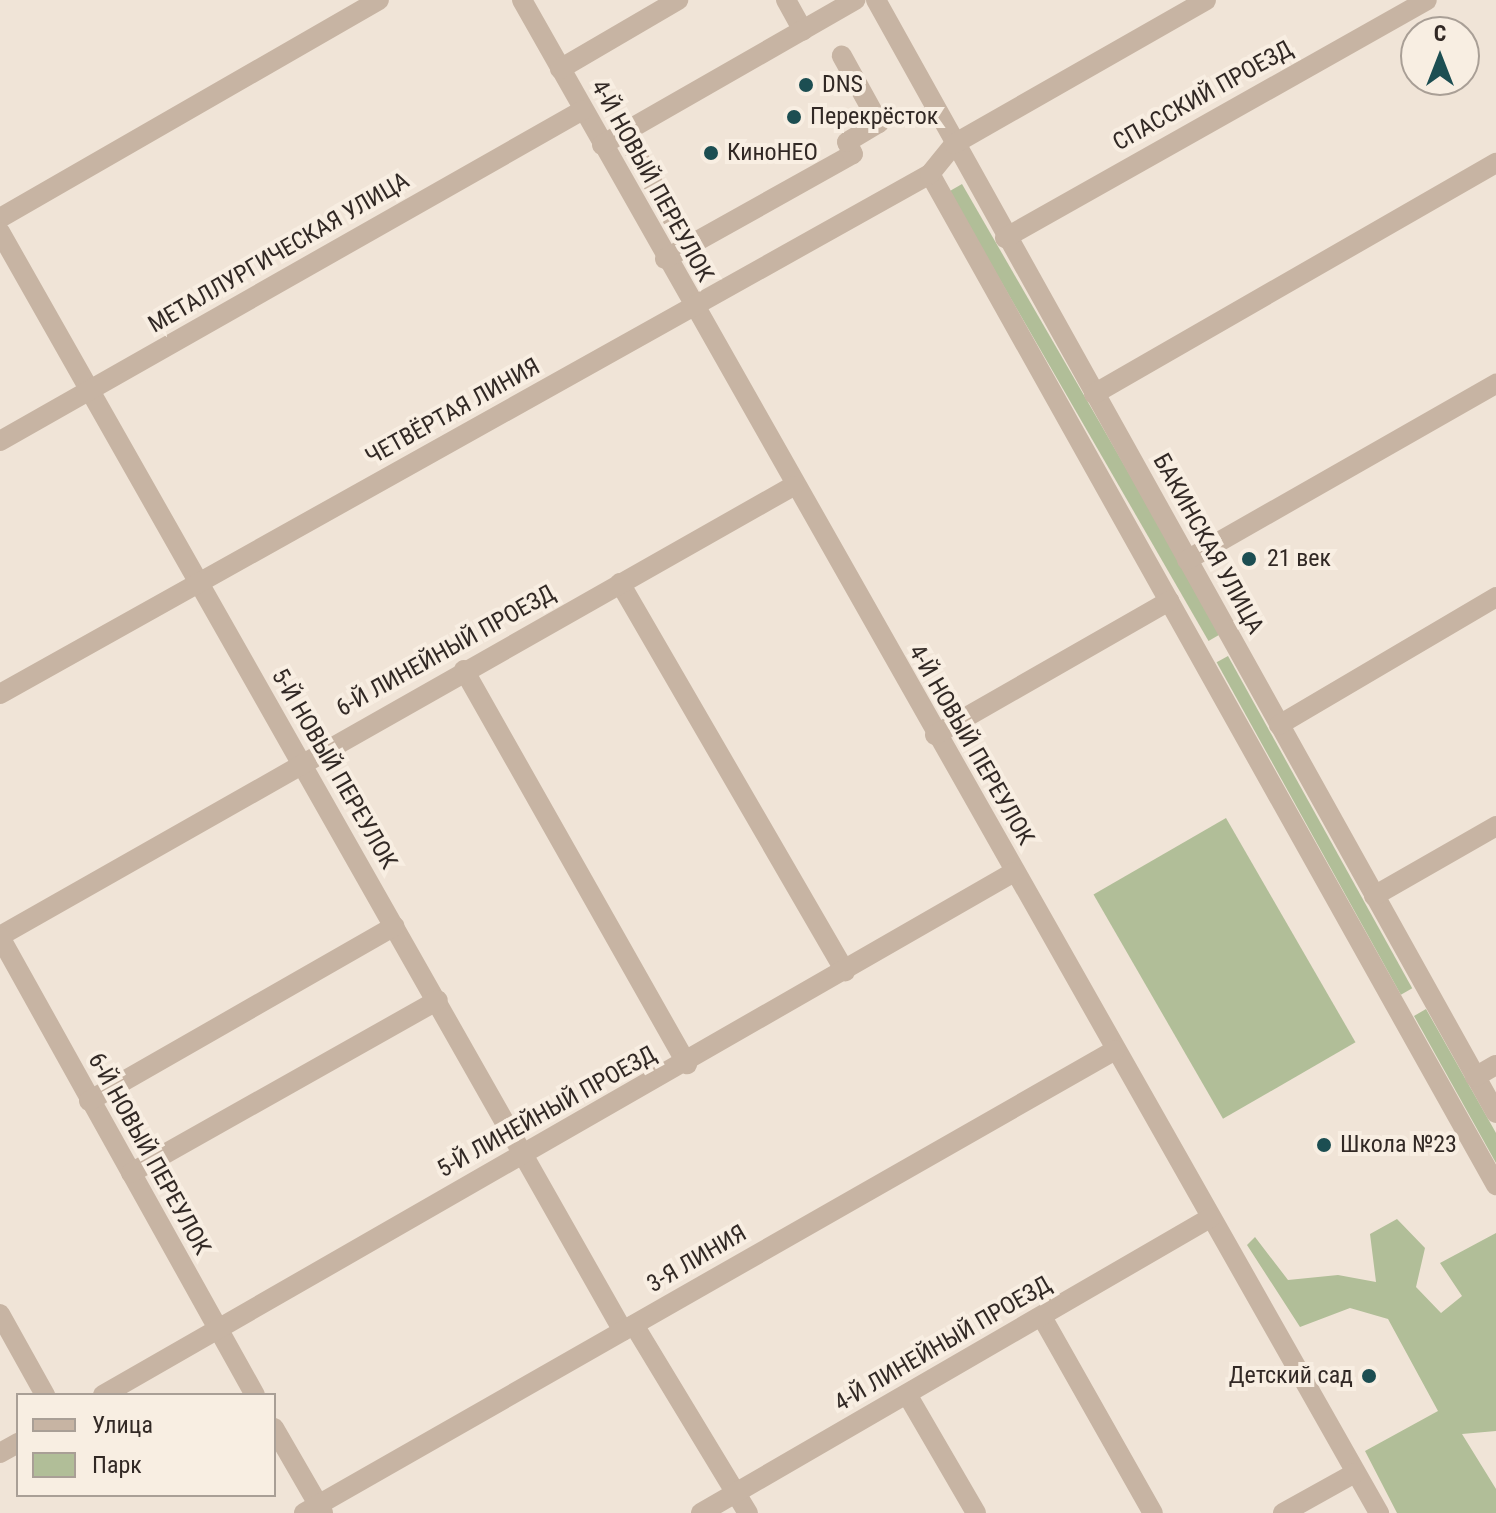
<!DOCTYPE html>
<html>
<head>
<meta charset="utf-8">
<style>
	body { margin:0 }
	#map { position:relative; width:1496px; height:1513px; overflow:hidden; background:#f0e4d7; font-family:"Roboto Condensed",sans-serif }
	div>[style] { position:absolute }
	.green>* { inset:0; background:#b1be98; transform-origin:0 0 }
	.minor>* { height:20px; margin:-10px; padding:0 10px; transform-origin:10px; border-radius:10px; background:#c7b4a3 }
	.dots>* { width:22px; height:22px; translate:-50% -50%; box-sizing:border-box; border:4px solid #f8eee2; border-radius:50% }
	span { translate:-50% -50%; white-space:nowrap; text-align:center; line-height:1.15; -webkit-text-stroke:8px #f8eee2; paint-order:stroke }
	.poi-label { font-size:24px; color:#322925 }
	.left { translate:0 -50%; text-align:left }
	.right { translate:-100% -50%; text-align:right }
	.street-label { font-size:24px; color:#322925 }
	.legend { position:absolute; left:16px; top:1393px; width:260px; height:104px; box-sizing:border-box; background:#f8eee2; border:2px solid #a99f96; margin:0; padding:10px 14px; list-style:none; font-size:24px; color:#322925 }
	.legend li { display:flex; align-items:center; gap:16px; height:40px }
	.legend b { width:40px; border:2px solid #a99f96 }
	.north { position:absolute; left:1400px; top:16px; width:80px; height:80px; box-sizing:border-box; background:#f8eee2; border:2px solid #a99f96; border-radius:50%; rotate:0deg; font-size:22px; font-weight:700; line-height:32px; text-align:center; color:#322925 }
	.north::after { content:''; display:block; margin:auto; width:28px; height:36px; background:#1c4e52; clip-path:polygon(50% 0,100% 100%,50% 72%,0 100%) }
</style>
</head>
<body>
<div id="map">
	<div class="green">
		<div style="left:962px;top:184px;width:519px;height:15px;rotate:60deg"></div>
		<div style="left:1228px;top:656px;width:380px;height:13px;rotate:61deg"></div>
		<div style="left:1226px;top:818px;width:259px;height:153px;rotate:60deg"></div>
		<div style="clip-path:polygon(1426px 1009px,1496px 1133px,1496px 1163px,1414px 1016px)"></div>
		<div style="clip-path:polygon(1397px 1219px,1425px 1248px,1416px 1287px,1441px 1313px,1462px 1296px,1440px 1263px,1496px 1233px,1496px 1431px,1462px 1434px,1496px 1489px,1496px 1513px,1397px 1513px,1365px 1451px,1438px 1411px,1388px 1319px,1350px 1308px,1300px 1327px,1247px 1245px,1255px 1237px,1288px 1280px,1338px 1275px,1376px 1282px,1370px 1234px)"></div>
	</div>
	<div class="minor">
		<div style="left:522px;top:0;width:1739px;rotate:60.47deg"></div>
		<div style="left:786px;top:0;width:35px;rotate:61deg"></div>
		<div style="left:876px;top:0;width:1274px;rotate:60.88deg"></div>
		<div style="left:560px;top:69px;width:137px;rotate:-30.3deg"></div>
		<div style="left:624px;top:132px;width:131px;rotate:60.7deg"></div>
		<div style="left:602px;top:145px;width:292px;rotate:-29.8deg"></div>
		<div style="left:930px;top:174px;width:1159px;rotate:60.76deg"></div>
		<div style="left:0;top:218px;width:437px;rotate:-29.9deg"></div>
		<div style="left:0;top:232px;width:1263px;rotate:60.45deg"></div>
		<div style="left:1005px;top:238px;width:484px;rotate:-29.4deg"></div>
		<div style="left:665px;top:259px;width:215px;rotate:-29.2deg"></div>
		<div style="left:853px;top:154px;width:13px;rotate:-117deg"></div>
		<div style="left:847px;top:142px;width:37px;rotate:-31deg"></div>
		<div style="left:879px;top:123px;width:77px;rotate:-118.9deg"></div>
		<div style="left:1094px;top:394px;width:464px;rotate:-29.9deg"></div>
		<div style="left:0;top:441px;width:670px;rotate:-29.59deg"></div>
		<div style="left:1187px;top:560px;width:356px;rotate:-29.7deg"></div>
		<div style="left:620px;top:583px;width:449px;rotate:59.9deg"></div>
		<div style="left:464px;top:670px;width:453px;rotate:60.5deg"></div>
		<div style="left:0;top:694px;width:1066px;rotate:-29.21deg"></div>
		<div style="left:930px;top:174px;width:38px;rotate:-51deg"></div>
		<div style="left:954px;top:144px;width:290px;rotate:-29.7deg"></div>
		<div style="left:1279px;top:725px;width:252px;rotate:-30.5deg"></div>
		<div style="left:935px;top:735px;width:270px;rotate:-29.8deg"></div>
		<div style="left:1374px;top:896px;width:141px;rotate:-29.8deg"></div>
		<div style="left:0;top:936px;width:912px;rotate:-29.57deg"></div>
		<div style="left:0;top:937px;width:524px;rotate:60.89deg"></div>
		<div style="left:1475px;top:1077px;width:24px;rotate:-30deg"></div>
		<div style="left:89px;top:1101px;width:352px;rotate:-29.8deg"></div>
		<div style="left:131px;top:1173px;width:352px;rotate:-29.4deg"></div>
		<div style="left:0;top:1314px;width:93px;rotate:60.9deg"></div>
		<div style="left:1042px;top:1317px;width:225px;rotate:60.5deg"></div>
		<div style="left:634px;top:1325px;width:220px;rotate:58.8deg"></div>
		<div style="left:103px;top:1395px;width:1050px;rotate:-29.86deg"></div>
		<div style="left:908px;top:1396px;width:135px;rotate:59.8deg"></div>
		<div style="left:274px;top:1428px;width:98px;rotate:60deg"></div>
		<div style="left:0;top:1453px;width:21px;rotate:-29deg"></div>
		<div style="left:304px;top:1513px;width:934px;rotate:-29.72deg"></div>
		<div style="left:701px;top:1513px;width:588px;rotate:-30.1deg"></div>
		<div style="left:1283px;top:1513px;width:82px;rotate:-29.1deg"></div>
	</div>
	<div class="dots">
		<div style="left:806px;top:85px;background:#1c4e52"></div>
		<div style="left:794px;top:117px;background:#1c4e52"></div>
		<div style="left:711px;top:153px;background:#1c4e52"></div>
		<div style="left:1249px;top:559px;background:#1c4e52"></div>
		<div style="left:1324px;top:1145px;background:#1c4e52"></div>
		<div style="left:1369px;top:1376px;background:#1c4e52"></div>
	</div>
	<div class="poi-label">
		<span class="left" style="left:822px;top:85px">DNS</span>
		<span class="left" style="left:810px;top:117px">Перекрёсток</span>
		<span class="left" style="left:727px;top:153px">КиноНЕО</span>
		<span class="left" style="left:1267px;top:559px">21 век</span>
		<span class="left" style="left:1340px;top:1145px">Школа №23</span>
		<span class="right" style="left:1353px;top:1376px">Детский сад</span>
	</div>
	<div class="street-label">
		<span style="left:1203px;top:96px;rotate:-29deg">СПАССКИЙ ПРОЕЗД</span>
		<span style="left:652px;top:181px;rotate:61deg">4-Й НОВЫЙ ПЕРЕУЛОК</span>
		<span style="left:279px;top:253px;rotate:-30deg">МЕТАЛЛУРГИЧЕСКАЯ УЛИЦА</span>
		<span style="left:453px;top:412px;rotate:-29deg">ЧЕТВЁРТАЯ ЛИНИЯ</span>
		<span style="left:1208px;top:544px;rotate:61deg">БАКИНСКАЯ УЛИЦА</span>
		<span style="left:446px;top:651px;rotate:-29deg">6-Й ЛИНЕЙНЫЙ ПРОЕЗД</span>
		<span style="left:971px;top:745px;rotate:60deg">4-Й НОВЫЙ ПЕРЕУЛОК</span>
		<span style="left:334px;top:769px;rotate:60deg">5-Й НОВЫЙ ПЕРЕУЛОК</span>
		<span style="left:547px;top:1112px;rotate:-29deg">5-Й ЛИНЕЙНЫЙ ПРОЕЗД</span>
		<span style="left:149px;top:1154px;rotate:61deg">6-Й НОВЫЙ ПЕРЕУЛОК</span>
		<span style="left:697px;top:1259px;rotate:-30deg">3-Я ЛИНИЯ</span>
		<span style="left:943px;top:1344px;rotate:-30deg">4-Й ЛИНЕЙНЫЙ ПРОЕЗД</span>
	</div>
	<ul class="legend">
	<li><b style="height:10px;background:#c7b4a3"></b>Улица</li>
	<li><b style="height:22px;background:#b1be98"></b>Парк</li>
	</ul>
	<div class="north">С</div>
</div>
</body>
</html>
